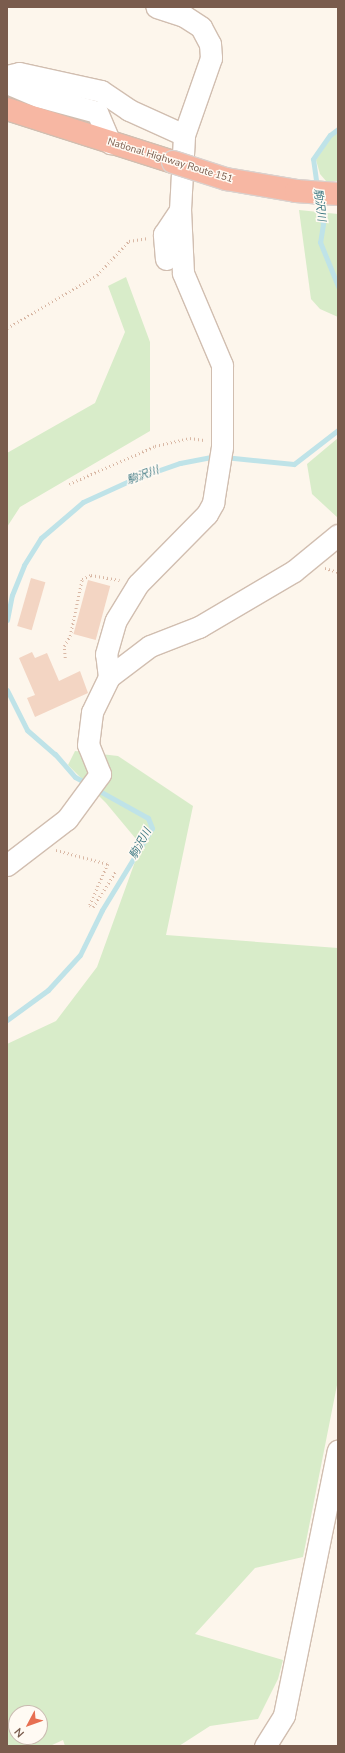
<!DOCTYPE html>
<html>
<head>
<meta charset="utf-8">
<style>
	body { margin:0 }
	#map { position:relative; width:345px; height:1753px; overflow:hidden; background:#fdf6ec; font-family:"Nunito Sans","Noto Sans JP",sans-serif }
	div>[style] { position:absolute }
	.green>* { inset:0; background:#d8ecc9 }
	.stream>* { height:5px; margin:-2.5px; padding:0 2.5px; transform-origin:2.5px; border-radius:2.5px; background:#bfe3e8 }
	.building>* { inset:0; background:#f3d5c3; transform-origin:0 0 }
	.path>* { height:2.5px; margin-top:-1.25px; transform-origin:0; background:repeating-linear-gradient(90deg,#d9b8a5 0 1px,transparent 0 4px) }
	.roads { filter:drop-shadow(1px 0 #d1beb0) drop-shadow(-1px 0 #d1beb0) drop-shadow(0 1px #d1beb0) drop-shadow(0 -1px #d1beb0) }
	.minor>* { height:21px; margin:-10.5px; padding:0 10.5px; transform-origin:10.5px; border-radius:10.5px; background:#fff }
	.highway>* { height:22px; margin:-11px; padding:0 11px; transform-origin:11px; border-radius:11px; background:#f7b7a3 }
	.bridges { filter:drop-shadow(1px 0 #dad1cd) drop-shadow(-1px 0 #dad1cd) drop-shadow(0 1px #dad1cd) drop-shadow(0 -1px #dad1cd) }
	.highway-bridge>* { height:22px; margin:-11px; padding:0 11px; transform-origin:11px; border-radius:11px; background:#f7b7a3 }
	span { translate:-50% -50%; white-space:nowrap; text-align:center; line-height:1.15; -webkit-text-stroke:3px #fffaf3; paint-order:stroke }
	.street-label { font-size:10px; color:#7a5c4d }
	.water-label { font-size:11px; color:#437c86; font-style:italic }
	.frame { position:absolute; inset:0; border:8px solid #7a5c4d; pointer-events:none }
	.north { position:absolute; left:8px; top:1705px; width:40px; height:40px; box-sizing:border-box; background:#fffaf3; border:1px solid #cabbb1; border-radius:50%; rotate:229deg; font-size:11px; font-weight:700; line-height:16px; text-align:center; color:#7a5c4d }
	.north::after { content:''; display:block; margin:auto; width:14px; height:18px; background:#e76f51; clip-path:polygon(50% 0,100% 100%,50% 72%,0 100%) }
</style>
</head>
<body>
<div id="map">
	<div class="green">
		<div style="clip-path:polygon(338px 131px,338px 181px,326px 181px,320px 174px,316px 160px,332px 136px)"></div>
		<div style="clip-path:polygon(299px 210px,338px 214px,338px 317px,320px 309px,311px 299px)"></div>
		<div style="clip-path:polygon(126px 277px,150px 342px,150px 431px,20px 507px,7px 527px,7px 453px,95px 403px,125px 332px,108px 286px)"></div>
		<div style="clip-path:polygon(338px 438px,338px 518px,312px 494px,307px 464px)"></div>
		<div style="clip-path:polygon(evenodd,75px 751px,118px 756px,193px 806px,166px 935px,338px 948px,338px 1380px,303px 1557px,255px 1568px,195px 1634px,283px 1660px,278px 1679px,258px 1719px,210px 1726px,179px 1746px,65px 1746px,63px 1740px,50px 1746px,7px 1746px,7px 1044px,56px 1021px,97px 967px,141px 845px,106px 803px,68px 765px,75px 751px,16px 1713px,40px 1713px,40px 1737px,16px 1737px,16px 1713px)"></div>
	</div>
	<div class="stream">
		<div style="left:317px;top:187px;width:28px;rotate:-98deg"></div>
		<div style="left:313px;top:159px;width:29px;rotate:-55deg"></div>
		<div style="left:330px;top:135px;width:10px;rotate:-37deg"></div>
		<div style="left:319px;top:197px;width:27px;rotate:82deg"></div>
		<div style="left:323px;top:224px;width:18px;rotate:99deg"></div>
		<div style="left:320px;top:242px;width:48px;rotate:67.8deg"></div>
		<div style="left:224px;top:457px;width:70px;rotate:5.7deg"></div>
		<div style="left:294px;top:464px;width:56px;rotate:-37.7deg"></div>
		<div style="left:7px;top:620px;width:25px;rotate:-79deg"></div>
		<div style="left:12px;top:595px;width:32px;rotate:-68deg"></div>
		<div style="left:24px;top:565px;width:32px;rotate:-58deg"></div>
		<div style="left:41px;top:538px;width:55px;rotate:-40.6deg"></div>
		<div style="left:83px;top:502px;width:53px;rotate:-24.6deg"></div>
		<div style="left:131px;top:480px;width:52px;rotate:-19.1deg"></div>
		<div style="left:180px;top:463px;width:37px;rotate:-11deg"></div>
		<div style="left:7px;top:690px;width:45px;rotate:63.4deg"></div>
		<div style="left:27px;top:730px;width:37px;rotate:41deg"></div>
		<div style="left:55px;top:754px;width:30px;rotate:49deg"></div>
		<div style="left:75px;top:777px;width:15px;rotate:28deg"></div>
		<div style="left:7px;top:1020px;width:51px;rotate:-36.2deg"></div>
		<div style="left:48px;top:990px;width:47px;rotate:-47.6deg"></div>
		<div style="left:80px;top:955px;width:50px;rotate:-63.9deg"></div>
		<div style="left:102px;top:910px;width:96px;rotate:-58.6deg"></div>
		<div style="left:152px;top:828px;width:11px;rotate:-112deg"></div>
		<div style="left:148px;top:818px;width:62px;rotate:-150.9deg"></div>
	</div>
	<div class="building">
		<div style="left:31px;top:578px;width:15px;height:50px;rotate:16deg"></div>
		<div style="left:88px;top:580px;width:23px;height:56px;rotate:15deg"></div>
		<div style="clip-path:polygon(32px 652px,35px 658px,47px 653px,59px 681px,80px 671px,88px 693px,35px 717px,27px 698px,35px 695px,19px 658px)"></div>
	</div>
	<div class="path">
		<div style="left:7px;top:328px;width:104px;rotate:-30.5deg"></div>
		<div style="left:97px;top:275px;width:47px;rotate:-46.7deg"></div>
		<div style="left:129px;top:241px;width:18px;rotate:-9deg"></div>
		<div style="left:69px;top:484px;width:94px;rotate:-23.8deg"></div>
		<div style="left:155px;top:446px;width:36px;rotate:-13deg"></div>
		<div style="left:190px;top:438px;width:14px;rotate:8deg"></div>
		<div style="left:325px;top:568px;width:14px;rotate:17deg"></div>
		<div style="left:65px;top:658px;width:12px;rotate:-95deg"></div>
		<div style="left:64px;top:646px;width:12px;rotate:-59deg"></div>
		<div style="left:70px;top:636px;width:58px;rotate:-78.1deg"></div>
		<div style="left:82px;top:579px;width:10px;rotate:-24deg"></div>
		<div style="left:91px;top:575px;width:29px;rotate:10deg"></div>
		<div style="left:56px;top:850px;width:54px;rotate:15.1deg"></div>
		<div style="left:108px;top:864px;width:45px;rotate:113.7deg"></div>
		<div style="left:90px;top:905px;width:4px;rotate:34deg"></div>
		<div style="left:93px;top:907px;width:43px;rotate:-57.4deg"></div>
	</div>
	<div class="roads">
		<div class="minor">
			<div style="left:7px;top:76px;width:12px;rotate:-14deg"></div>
			<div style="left:19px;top:73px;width:84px;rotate:12.4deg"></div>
			<div style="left:101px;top:91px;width:34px;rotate:34deg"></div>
			<div style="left:129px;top:110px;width:60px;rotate:24.4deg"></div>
			<div style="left:7px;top:83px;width:34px;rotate:23deg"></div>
			<div style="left:38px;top:96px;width:61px;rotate:15.2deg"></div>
			<div style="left:97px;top:112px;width:34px;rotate:67deg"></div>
			<div style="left:166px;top:259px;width:25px;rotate:-95deg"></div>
			<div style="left:164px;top:234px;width:29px;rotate:-56deg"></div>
			<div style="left:109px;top:677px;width:23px;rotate:-97deg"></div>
			<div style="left:106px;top:654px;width:35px;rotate:-74deg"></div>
			<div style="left:116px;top:620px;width:42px;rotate:-58.6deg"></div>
			<div style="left:138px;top:584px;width:98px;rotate:-45.4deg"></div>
			<div style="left:207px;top:514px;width:13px;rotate:-61deg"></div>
			<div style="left:213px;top:503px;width:57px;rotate:-80.9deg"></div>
			<div style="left:222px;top:447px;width:82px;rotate:-90deg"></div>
			<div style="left:222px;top:365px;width:100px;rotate:-113deg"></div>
			<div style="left:183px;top:273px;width:63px;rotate:-92.7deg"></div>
			<div style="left:180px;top:210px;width:75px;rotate:-86.9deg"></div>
			<div style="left:184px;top:135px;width:82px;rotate:-70.7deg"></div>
			<div style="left:211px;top:58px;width:14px;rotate:-94deg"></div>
			<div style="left:210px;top:44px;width:19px;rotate:-118deg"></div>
			<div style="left:201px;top:27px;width:20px;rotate:-147deg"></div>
			<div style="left:184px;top:16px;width:29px;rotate:-162deg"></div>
			<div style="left:7px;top:865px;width:76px;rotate:-37.5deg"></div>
			<div style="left:67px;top:819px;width:56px;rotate:-53.7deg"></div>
			<div style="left:100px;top:774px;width:31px;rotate:-112deg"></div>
			<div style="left:88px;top:745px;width:33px;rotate:-83deg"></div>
			<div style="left:92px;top:712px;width:39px;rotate:-64deg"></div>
			<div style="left:109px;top:677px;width:51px;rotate:-37.1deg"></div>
			<div style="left:150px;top:646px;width:53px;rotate:-21.2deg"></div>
			<div style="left:199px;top:627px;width:110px;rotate:-30.5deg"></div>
			<div style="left:294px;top:571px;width:57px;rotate:-39.3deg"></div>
			<div style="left:265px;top:1746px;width:36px;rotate:-58deg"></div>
			<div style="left:284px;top:1715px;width:270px;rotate:-78.5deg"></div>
		</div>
		<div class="highway">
			<div style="left:7px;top:109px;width:174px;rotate:17.7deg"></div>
		</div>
	</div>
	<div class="bridges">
		<div class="highway-bridge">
			<div style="left:173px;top:162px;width:56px;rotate:17.8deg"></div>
			<div style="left:226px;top:179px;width:71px;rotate:9.7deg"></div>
			<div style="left:296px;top:191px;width:42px;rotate:4.1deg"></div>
		</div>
	</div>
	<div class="street-label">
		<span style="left:170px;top:161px;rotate:17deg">National Highway Route 151</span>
	</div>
	<div class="water-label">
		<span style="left:319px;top:205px;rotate:83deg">駒沢川</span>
		<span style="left:143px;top:476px;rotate:-20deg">駒沢川</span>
		<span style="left:141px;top:844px;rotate:-62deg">駒沢川</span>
	</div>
	<div class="frame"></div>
	<div class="north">N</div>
</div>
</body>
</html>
